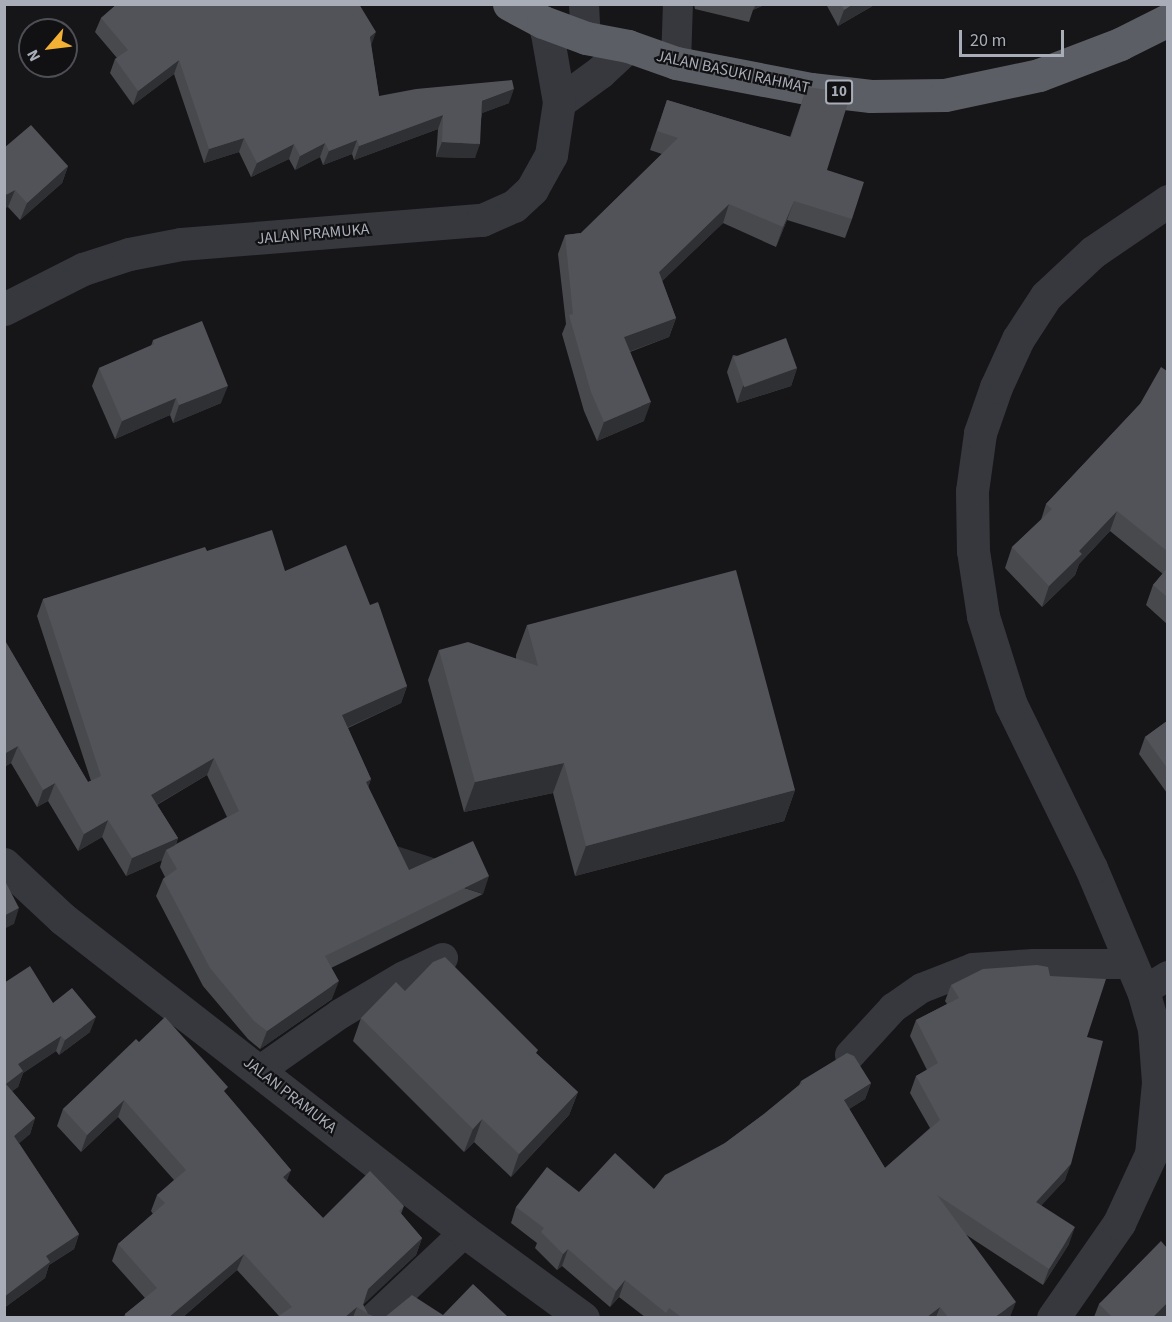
<!DOCTYPE html>
<html>
<head>
<meta charset="utf-8">
<style>
	body { margin:0 }
	#map { position:relative; width:1172px; height:1322px; overflow:hidden; background:#161618; font-family:"Source Sans 3",sans-serif }
	div>[style] { position:absolute }
	.minor>* { height:30px; margin:-15px; padding:0 15px; transform-origin:15px; border-radius:15px; background:#37383d }
	.tertiary>* { height:33px; margin:-16.5px; padding:0 16.5px; transform-origin:16.5px; border-radius:16.5px; background:#37383d }
	.trunk>* { height:33px; margin:-16.5px; padding:0 16.5px; transform-origin:16.5px; border-radius:16.5px; background:#5b5e65 }
	.wall>* { inset:0; background:#47494d }
	.shaded-wall>* { inset:0; background:#2f3033; transform-origin:0 0 }
	.building>* { inset:0; background:#525359; transform-origin:0 0 }
	span { translate:-50% -50%; white-space:nowrap; text-align:center; line-height:1.15; -webkit-text-stroke:4.5px #111113; paint-order:stroke }
	.shield-label span { padding:2px 4px; background:#111113; border:2px solid; border-radius:4px; -webkit-text-stroke-width:0 }
	.shield-label { font-size:15px; color:#a8adb8; font-weight:700 }
	.street-label { font-size:16px; color:#a8adb8 }
	.frame { position:absolute; inset:0; border:6px solid #a8adb8; pointer-events:none }
	.north { position:absolute; left:18px; top:18px; width:60px; height:60px; box-sizing:border-box; background:#111113; border:2px solid #4d4f55; border-radius:50%; rotate:242deg; font-size:16px; font-weight:700; line-height:24px; text-align:center; color:#a8adb8 }
	.north::after { content:''; display:block; margin:auto; width:21px; height:27px; background:#f2b134; clip-path:polygon(50% 0,100% 100%,50% 72%,0 100%) }
	.scale { position:absolute; left:959px; top:30px; width:105px; height:27px; box-sizing:border-box; border:3px solid #a8adb8; border-top:0; padding-left:8px; font-size:18px; line-height:21px; white-space:nowrap; color:#a8adb8; -webkit-text-stroke:4px #111113; paint-order:stroke }
</style>
</head>
<body>
<div id="map">
	<div class="minor">
		<div style="left:584px;top:4px;width:34px;rotate:87deg"></div>
		<div style="left:676px;top:63px;width:59px;rotate:-88.1deg"></div>
		<div style="left:1143px;top:991px;width:29px;rotate:-31deg"></div>
		<div style="left:850px;top:1055px;width:64px;rotate:-47.5deg"></div>
		<div style="left:893px;top:1008px;width:35px;rotate:-35deg"></div>
		<div style="left:922px;top:988px;width:55px;rotate:-21.4deg"></div>
		<div style="left:973px;top:968px;width:61px;rotate:-3.8deg"></div>
		<div style="left:1034px;top:964px;width:96px"></div>
		<div style="left:259px;top:1071px;width:99px;rotate:-35.1deg"></div>
		<div style="left:340px;top:1014px;width:74px;rotate:-30.7deg"></div>
		<div style="left:404px;top:976px;width:43px;rotate:-24.8deg"></div>
		<div style="left:374px;top:1318px;width:125px;rotate:-43.4deg"></div>
	</div>
	<div class="tertiary">
		<div style="left:559px;top:102px;width:51px;rotate:-36.2deg"></div>
		<div style="left:600px;top:72px;width:38px;rotate:-43deg"></div>
		<div style="left:4px;top:309px;width:89px;rotate:-26.9deg"></div>
		<div style="left:83px;top:269px;width:48px;rotate:-18.1deg"></div>
		<div style="left:129px;top:254px;width:53px;rotate:-10.9deg"></div>
		<div style="left:181px;top:244px;width:302px;rotate:-4.6deg"></div>
		<div style="left:482px;top:220px;width:35px;rotate:-24deg"></div>
		<div style="left:514px;top:206px;width:25px;rotate:-43deg"></div>
		<div style="left:532px;top:189px;width:39px;rotate:-61deg"></div>
		<div style="left:551px;top:155px;width:54px;rotate:-81.4deg"></div>
		<div style="left:559px;top:102px;width:70px;rotate:-99.9deg"></div>
		<div style="left:547px;top:33px;width:12px;rotate:-110deg"></div>
		<div style="left:4px;top:864px;width:81px;rotate:43deg"></div>
		<div style="left:63px;top:919px;width:509px;rotate:37.9deg"></div>
		<div style="left:465px;top:1232px;width:146px;rotate:36.1deg"></div>
		<div style="left:1053px;top:1318px;width:116px;rotate:-55.2deg"></div>
		<div style="left:1119px;top:1223px;width:76px;rotate:-65.1deg"></div>
		<div style="left:1151px;top:1154px;width:72px;rotate:-84.4deg"></div>
		<div style="left:1158px;top:1082px;width:53px;rotate:-94.3deg"></div>
		<div style="left:1154px;top:1029px;width:40px;rotate:-106deg"></div>
		<div style="left:1143px;top:991px;width:134px;rotate:-112.9deg"></div>
		<div style="left:1091px;top:868px;width:182px;rotate:-116.1deg"></div>
		<div style="left:1011px;top:705px;width:93px;rotate:-107.5deg"></div>
		<div style="left:983px;top:616px;width:66px;rotate:-98.7deg"></div>
		<div style="left:973px;top:551px;width:60px;rotate:-91deg"></div>
		<div style="left:972px;top:491px;width:59px;rotate:-82.1deg"></div>
		<div style="left:980px;top:433px;width:49px;rotate:-70.8deg"></div>
		<div style="left:996px;top:387px;width:53px;rotate:-65.4deg"></div>
		<div style="left:1018px;top:339px;width:51px;rotate:-56.9deg"></div>
		<div style="left:1046px;top:296px;width:64px;rotate:-43.1deg"></div>
		<div style="left:1093px;top:252px;width:91px;rotate:-34.2deg"></div>
	</div>
	<div class="trunk">
		<div style="left:509px;top:4px;width:38px;rotate:28deg"></div>
		<div style="left:543px;top:22px;width:46px;rotate:20.4deg"></div>
		<div style="left:586px;top:38px;width:43px;rotate:10.8deg"></div>
		<div style="left:628px;top:46px;width:51px;rotate:19.5deg"></div>
		<div style="left:676px;top:63px;width:137px;rotate:10.9deg"></div>
		<div style="left:811px;top:89px;width:60px;rotate:6.7deg"></div>
		<div style="left:871px;top:96px;width:74px;rotate:-0.8deg"></div>
		<div style="left:945px;top:95px;width:96px;rotate:-12deg"></div>
		<div style="left:1039px;top:75px;width:87px;rotate:-20.9deg"></div>
		<div style="left:1120px;top:44px;width:54px;rotate:-26.6deg"></div>
	</div>
	<div class="wall">
		<div style="clip-path:polygon(114px 4px,290px 4px,290px 6px,314px 6px,371px 46px,379px 96px,509px 103px,482px 113px,475px 158px,436px 157px,438px 129px,354px 160px,352px 154px,323px 165px,320px 157px,295px 170px,289px 159px,251px 177px,239px 152px,204px 163px,174px 74px,133px 105px,110px 73px,115px 59px,117px 58px,95px 32px,101px 18px,115px 6px)"></div>
		<div style="clip-path:polygon(694px 4px,766px 4px,753px 10px,749px 22px,695px 9px)"></div>
		<div style="clip-path:polygon(826px 4px,876px 4px,838px 26px)"></div>
		<div style="clip-path:polygon(807px 87px,827px 170px,852px 219px,845px 238px,787px 220px,776px 247px,723px 223px,662px 281px,676px 318px,669px 337px,630px 352px,644px 421px,597px 441px,584px 411px,562px 334px,566px 324px,558px 254px,565px 235px,581px 233px,662px 154px,650px 150px,667px 100px,790px 137px)"></div>
		<div style="clip-path:polygon(4px 148px,68px 166px,62px 183px,20px 220px,8px 207px)"></div>
		<div style="clip-path:polygon(153px 340px,221px 403px,173px 423px,170px 415px,115px 439px,92px 386px,99px 368px,151px 346px)"></div>
		<div style="clip-path:polygon(733px 355px,797px 368px,791px 386px,737px 403px,727px 372px)"></div>
		<div style="clip-path:polygon(1167px 371px,1167px 624px,1146px 605px,1153px 585px,1163px 574px,1110px 531px,1079px 564px,1075px 575px,1042px 607px,1005px 568px,1012px 547px,1041px 520px,1046px 504px,1140px 404px)"></div>
		<div style="clip-path:polygon(evenodd,207px 551px,285px 571px,370px 605px,407px 686px,401px 703px,348px 728px,371px 779px,368px 787px,409px 870px,483px 894px,331px 968px,332px 999px,260px 1049px,248px 1039px,203px 986px,156px 896px,163px 879px,165px 877px,160px 867px,162px 860px,126px 876px,102px 837px,78px 851px,48px 801px,37px 807px,11px 763px,4px 767px,4px 639px,88px 782px,91px 781px,37px 616px,43px 599px,207px 551px,207px 775px,227px 817px,176px 844px,178px 838px,157px 805px,207px 775px)"></div>
		<div style="clip-path:polygon(527px 625px,795px 790px,784px 821px,575px 876px,553px 793px,464px 812px,428px 680px,439px 650px,516px 659px,516px 655px)"></div>
		<div style="clip-path:polygon(1167px 721px,1167px 793px,1139px 754px,1145px 737px)"></div>
		<div style="clip-path:polygon(1050px 976px,1087px 1037px,1065px 1180px,1041px 1205px,1069px 1244px,1043px 1285px,965px 1234px,1010px 1317px,645px 1317px,619px 1297px,610px 1307px,562px 1266px,557px 1270px,535px 1248px,537px 1243px,511px 1223px,516px 1207px,579px 1192px,654px 1189px,725px 1143px,764px 1114px,799px 1085px,801px 1081px,871px 1083px,865px 1099px,849px 1109px,885px 1168px,930px 1128px,910px 1093px,916px 1076px,927px 1070px,910px 1036px,916px 1020px,947px 1004px,945px 1001px,951px 985px)"></div>
		<div style="clip-path:polygon(4px 983px,53px 1003px,90px 1032px,59px 1055px,56px 1051px,23px 1073px,18px 1087px,12px 1091px,35px 1118px,30px 1134px,19px 1143px,79px 1234px,74px 1249px,49px 1265px,45px 1278px,4px 1308px)"></div>
		<div style="clip-path:polygon(405px 991px,537px 1054px,578px 1092px,569px 1115px,511px 1177px,474px 1142px,464px 1152px,353px 1041px,361px 1018px)"></div>
		<div style="clip-path:polygon(139px 1042px,226px 1094px,291px 1170px,286px 1181px,323px 1218px,404px 1206px,401px 1214px,422px 1238px,416px 1255px,363px 1304px,368px 1314px,375px 1317px,277px 1317px,279px 1316px,237px 1270px,183px 1317px,124px 1317px,125px 1314px,145px 1298px,112px 1261px,118px 1244px,153px 1214px,151px 1211px,157px 1195px,174px 1180px,118px 1117px,81px 1152px,57px 1126px,63px 1109px)"></div>
		<div style="clip-path:polygon(1167px 1248px,1167px 1314px,1164px 1317px,1094px 1317px,1099px 1304px)"></div>
	</div>
	<div class="shaded-wall">
		<div style="clip-path:polygon(754px 4px,766px 4px,753px 10px,755px 6px)"></div>
		<div style="clip-path:polygon(853px 4px,876px 4px,838px 26px,844px 10px)"></div>
		<div style="clip-path:polygon(376px 32px,371px 46px,370px 37px)"></div>
		<div style="clip-path:polygon(179px 60px,174px 74px,133px 105px,138px 91px)"></div>
		<div style="clip-path:polygon(514px 89px,509px 103px,477px 115px,482px 101px)"></div>
		<div style="clip-path:polygon(443px 115px,438px 129px,354px 160px,359px 146px)"></div>
		<div style="clip-path:polygon(244px 138px,239px 152px,204px 163px,209px 149px)"></div>
		<div style="clip-path:polygon(357px 140px,352px 154px,323px 165px,329px 151px)"></div>
		<div style="clip-path:polygon(442px 142px,480px 144px,475px 158px,436px 157px)"></div>
		<div style="clip-path:polygon(325px 143px,320px 157px,295px 170px,300px 156px)"></div>
		<div style="clip-path:polygon(294px 144px,289px 159px,251px 177px,257px 163px)"></div>
		<div style="clip-path:polygon(68px 166px,62px 183px,20px 220px,27px 203px)"></div>
		<div style="clip-path:polygon(15px 190px,8px 207px,4px 209px,4px 196px)"></div>
		<div style="clip-path:polygon(794px 201px,787px 220px,776px 247px,783px 227px)"></div>
		<div style="clip-path:polygon(729px 204px,723px 223px,652px 291px,659px 272px)"></div>
		<div style="clip-path:polygon(676px 318px,669px 337px,617px 356px,624px 337px)"></div>
		<div style="clip-path:polygon(797px 368px,791px 386px,737px 403px,743px 386px)"></div>
		<div style="clip-path:polygon(228px 386px,221px 403px,173px 423px,179px 405px)"></div>
		<div style="clip-path:polygon(176px 398px,170px 415px,115px 439px,122px 421px)"></div>
		<div style="clip-path:polygon(651px 402px,644px 421px,597px 441px,604px 422px)"></div>
		<div style="clip-path:polygon(1117px 511px,1110px 531px,1079px 564px,1075px 575px,1042px 607px,1049px 586px,1079px 551px)"></div>
		<div style="clip-path:polygon(407px 686px,401px 703px,335px 733px,342px 715px)"></div>
		<div style="clip-path:polygon(18px 746px,11px 763px,4px 767px,4px 754px)"></div>
		<div style="clip-path:polygon(214px 758px,207px 775px,144px 812px,151px 795px)"></div>
		<div style="clip-path:polygon(564px 763px,553px 793px,464px 812px,475px 782px)"></div>
		<div style="clip-path:polygon(371px 779px,365px 797px,366px 782px)"></div>
		<div style="clip-path:polygon(55px 783px,48px 801px,37px 807px,43px 790px)"></div>
		<div style="clip-path:polygon(795px 790px,784px 821px,575px 876px,586px 846px)"></div>
		<div style="clip-path:polygon(108px 820px,102px 837px,78px 851px,84px 834px)"></div>
		<div style="clip-path:polygon(178px 838px,171px 856px,166px 850px,162px 860px,126px 876px,132px 858px)"></div>
		<div style="left:489px;top:876px;width:19px;height:182px;rotate:108deg"></div>
		<div style="clip-path:polygon(19px 908px,14px 924px,4px 929px,4px 916px)"></div>
		<div style="clip-path:polygon(339px 981px,332px 999px,260px 1049px,267px 1031px)"></div>
		<div style="clip-path:polygon(96px 1017px,90px 1032px,59px 1055px,65px 1040px)"></div>
		<div style="clip-path:polygon(61px 1036px,56px 1051px,23px 1073px,18px 1087px,4px 1097px,6px 1084px,18px 1064px)"></div>
		<div style="clip-path:polygon(871px 1083px,865px 1099px,838px 1116px,844px 1100px)"></div>
		<div style="clip-path:polygon(578px 1092px,569px 1115px,511px 1177px,519px 1154px)"></div>
		<div style="clip-path:polygon(124px 1100px,118px 1117px,81px 1152px,87px 1135px)"></div>
		<div style="clip-path:polygon(35px 1118px,30px 1134px,9px 1152px,14px 1136px)"></div>
		<div style="clip-path:polygon(482px 1119px,474px 1142px,464px 1152px,473px 1129px)"></div>
		<div style="clip-path:polygon(1071px 1164px,1065px 1180px,1030px 1218px,1036px 1202px)"></div>
		<div style="clip-path:polygon(291px 1170px,285px 1186px,283px 1177px)"></div>
		<div style="clip-path:polygon(1075px 1227px,1069px 1244px,1043px 1285px,1049px 1269px)"></div>
		<div style="clip-path:polygon(79px 1234px,74px 1249px,49px 1265px,45px 1278px,4px 1308px,4px 1297px,46px 1256px)"></div>
		<div style="clip-path:polygon(422px 1238px,416px 1255px,362px 1306px,368px 1289px)"></div>
		<div style="clip-path:polygon(568px 1249px,562px 1266px,557px 1270px,563px 1254px)"></div>
		<div style="clip-path:polygon(244px 1254px,237px 1270px,183px 1317px,169px 1317px)"></div>
		<div style="clip-path:polygon(625px 1280px,619px 1297px,610px 1307px,616px 1291px)"></div>
		<div style="clip-path:polygon(1016px 1302px,1010px 1317px,995px 1317px)"></div>
		<div style="clip-path:polygon(1167px 1303px,1167px 1314px,1164px 1317px,1153px 1317px)"></div>
		<div style="clip-path:polygon(357px 1307px,353px 1317px,345px 1317px)"></div>
		<div style="clip-path:polygon(940px 1307px,936px 1317px,927px 1317px)"></div>
	</div>
	<div class="building">
		<div style="clip-path:polygon(117px 4px,290px 4px,290px 6px,292px 4px,313px 4px,314px 6px,317px 4px,359px 4px,376px 32px,370px 37px,379px 96px,416px 89px,512px 80px,514px 89px,482px 101px,480px 144px,442px 142px,443px 115px,359px 146px,357px 140px,329px 151px,325px 143px,300px 156px,294px 144px,257px 163px,244px 138px,209px 149px,179px 60px,138px 91px,115px 59px,128px 50px,101px 18px)"></div>
		<div style="clip-path:polygon(841px 4px,853px 4px,844px 10px)"></div>
		<div style="clip-path:polygon(807px 87px,851px 93px,827px 170px,864px 182px,852px 219px,794px 201px,783px 227px,729px 204px,659px 272px,676px 318px,624px 337px,651px 402px,604px 422px,591px 392px,569px 315px,573px 314px,565px 235px,581px 233px,678px 138px,657px 131px,667px 100px,791px 137px)"></div>
		<div style="clip-path:polygon(31px 125px,68px 166px,27px 203px,15px 190px,4px 196px,4px 148px)"></div>
		<div style="clip-path:polygon(202px 321px,228px 386px,179px 405px,176px 398px,122px 421px,99px 368px,154px 344px,153px 340px)"></div>
		<div style="left:786px;top:338px;width:32px;height:56px;rotate:70deg"></div>
		<div style="clip-path:polygon(1161px 367px,1167px 371px,1167px 551px,1117px 511px,1079px 551px,1082px 554px,1049px 586px,1012px 547px,1052px 509px,1046px 504px,1140px 404px)"></div>
		<div style="clip-path:polygon(272px 530px,285px 571px,346px 545px,370px 605px,378px 602px,407px 686px,342px 715px,371px 779px,366px 782px,409px 870px,473px 841px,489px 876px,325px 956px,339px 981px,267px 1031px,254px 1021px,210px 968px,163px 879px,177px 869px,166px 850px,239px 811px,214px 758px,151px 795px,178px 838px,132px 858px,108px 820px,84px 834px,55px 783px,43px 790px,18px 746px,4px 754px,4px 639px,88px 782px,101px 776px,43px 599px,205px 547px,207px 551px)"></div>
		<div style="clip-path:polygon(1167px 568px,1167px 597px,1153px 585px)"></div>
		<div style="clip-path:polygon(736px 570px,795px 790px,586px 846px,564px 763px,475px 782px,439px 650px,468px 642px,538px 666px,527px 625px)"></div>
		<div style="clip-path:polygon(1167px 721px,1167px 768px,1145px 737px)"></div>
		<div style="clip-path:polygon(5px 881px,19px 908px,4px 916px,4px 882px)"></div>
		<div style="clip-path:polygon(445px 957px,538px 1050px,536px 1053px,578px 1092px,519px 1154px,482px 1119px,473px 1129px,361px 1018px,396px 982px,405px 991px,433px 962px)"></div>
		<div style="clip-path:polygon(1037px 965px,1048px 967px,1050px 976px,1106px 979px,1087px 1037px,1103px 1041px,1071px 1164px,1036px 1202px,1075px 1227px,1049px 1269px,937px 1195px,1016px 1302px,995px 1317px,948px 1317px,940px 1307px,927px 1317px,681px 1317px,669px 1308px,666px 1313px,625px 1280px,616px 1291px,568px 1249px,563px 1254px,541px 1232px,544px 1228px,516px 1207px,547px 1167px,579px 1192px,615px 1153px,654px 1189px,665px 1175px,725px 1143px,764px 1114px,802px 1083px,801px 1081px,847px 1053px,854px 1056px,871px 1083px,844px 1100px,885px 1168px,940px 1120px,916px 1076px,938px 1063px,916px 1020px,959px 998px,951px 985px,983px 969px)"></div>
		<div style="clip-path:polygon(30px 966px,53px 1003px,72px 988px,96px 1017px,65px 1040px,61px 1036px,18px 1064px,23px 1071px,6px 1084px,35px 1118px,14px 1136px,79px 1234px,46px 1256px,50px 1262px,4px 1297px,4px 983px)"></div>
		<div style="clip-path:polygon(165px 1017px,228px 1087px,224px 1091px,291px 1170px,283px 1177px,323px 1218px,370px 1171px,404px 1206px,399px 1211px,422px 1238px,368px 1289px,363px 1305px,368px 1314px,375px 1317px,373px 1317px,357px 1307px,345px 1317px,277px 1317px,292px 1307px,244px 1254px,169px 1317px,127px 1317px,125px 1314px,157px 1288px,118px 1244px,165px 1203px,157px 1195px,186px 1170px,124px 1100px,87px 1135px,63px 1109px,136px 1039px,139px 1042px)"></div>
		<div style="clip-path:polygon(1161px 1241px,1167px 1248px,1167px 1303px,1153px 1317px,1112px 1317px,1099px 1304px)"></div>
		<div style="clip-path:polygon(473px 1284px,508px 1317px,385px 1317px,412px 1295px,443px 1315px)"></div>
	</div>
	<div class="shield-label">
		<span style="left:839px;top:92px">10</span>
	</div>
	<div class="street-label">
		<span style="left:733px;top:72px;rotate:12deg">JALAN BASUKI RAHMAT</span>
		<span style="left:313px;top:234px;rotate:-5deg">JALAN PRAMUKA</span>
		<span style="left:290px;top:1095px;rotate:38deg">JALAN PRAMUKA</span>
	</div>
	<div class="frame"></div>
	<div class="north">N</div>
	<div class="scale">20 m</div>
</div>
</body>
</html>
